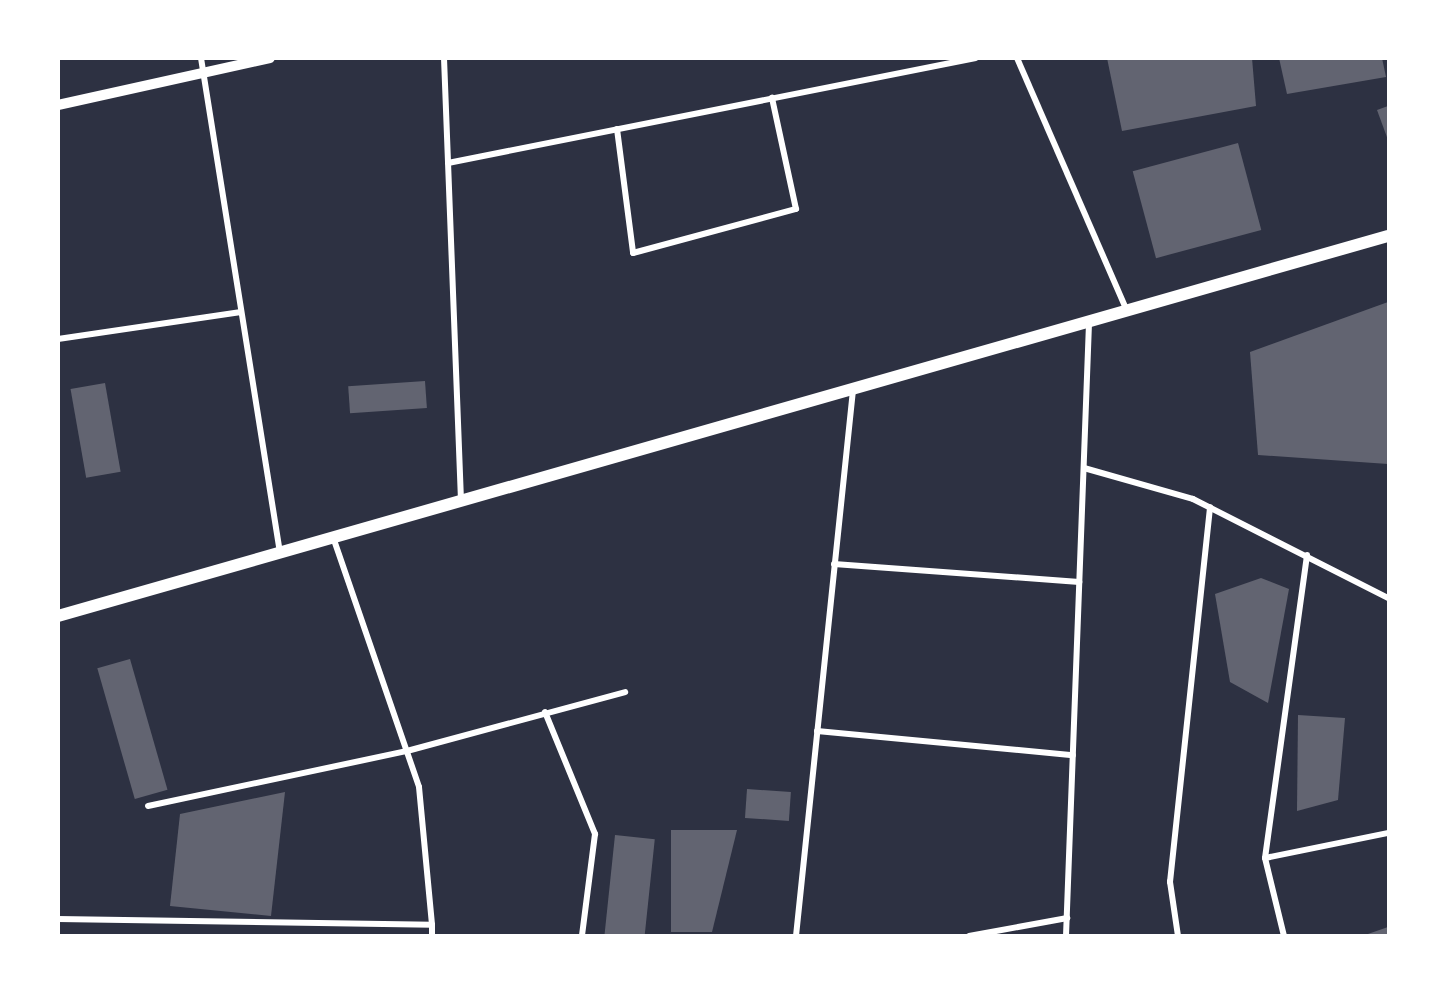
<!DOCTYPE html>
<html>
<head>
<meta charset="utf-8">
<style>
	body { margin:0 }
	#map { position:relative; width:1447px; height:994px; overflow:hidden; background:#2d3142; font-family:"DejaVu Sans",sans-serif }
	div>[style] { position:absolute }
	.building>* { inset:0; background:#626471; transform-origin:0 0 }
	.minor>* { height:6px; margin:-3px; padding:0 3px; transform-origin:3px; border-radius:3px; background:#fff }
	.tertiary>* { height:10px; margin:-5px; padding:0 5px; transform-origin:5px; border-radius:5px; background:#fff }
	.secondary>* { height:12px; margin:-6px; padding:0 6px; transform-origin:6px; border-radius:6px; background:#fff }
	span { translate:-50% -50%; white-space:nowrap; text-align:center; line-height:1.15; -webkit-text-stroke:4.5px #fff; paint-order:stroke }
	.frame { position:absolute; inset:0; border:60px solid #fff; pointer-events:none }
</style>
</head>
<body>
<div id="map">
	<div class="building">
		<div style="clip-path:polygon(1107px 58px,1252px 58px,1256px 106px,1122px 131px)"></div>
		<div style="clip-path:polygon(1279px 58px,1382px 58px,1386px 77px,1287px 94px)"></div>
		<div style="clip-path:polygon(1388px 106px,1388px 140px,1377px 110px)"></div>
		<div style="left:1238px;top:143px;width:90px;height:109px;rotate:75deg"></div>
		<div style="clip-path:polygon(1388px 302px,1388px 464px,1258px 455px,1250px 352px)"></div>
		<div style="left:425px;top:381px;width:27px;height:77px;rotate:86deg"></div>
		<div style="left:105px;top:383px;width:90px;height:35px;rotate:80deg"></div>
		<div style="clip-path:polygon(1261px 578px,1289px 589px,1268px 703px,1230px 682px,1215px 594px)"></div>
		<div style="left:130px;top:659px;width:136px;height:34px;rotate:74deg"></div>
		<div style="clip-path:polygon(1298px 715px,1345px 718px,1338px 800px,1297px 811px)"></div>
		<div style="left:747px;top:789px;width:44px;height:29px;rotate:4deg"></div>
		<div style="clip-path:polygon(285px 792px,271px 916px,170px 906px,180px 814px)"></div>
		<div style="clip-path:polygon(671px 830px,737px 830px,712px 932px,671px 932px)"></div>
		<div style="left:615px;top:835px;width:40px;height:101px;rotate:6deg"></div>
		<div style="clip-path:polygon(1388px 927px,1388px 936px,1365px 936px,1365px 935px)"></div>
	</div>
	<div class="minor">
		<div style="left:201px;top:58px;width:501px;rotate:80.93deg"></div>
		<div style="left:444px;top:58px;width:443px;rotate:87.8deg"></div>
		<div style="left:1017px;top:58px;width:276px;rotate:66.5deg"></div>
		<div style="left:617px;top:129px;width:125px;rotate:82.6deg"></div>
		<div style="left:633px;top:253px;width:169px;rotate:-15.1deg"></div>
		<div style="left:796px;top:209px;width:114px;rotate:-102.2deg"></div>
		<div style="left:448px;top:163px;width:538px;rotate:-11.25deg"></div>
		<div style="left:58px;top:339px;width:185px;rotate:-8.4deg"></div>
		<div style="left:1084px;top:468px;width:113px;rotate:15.9deg"></div>
		<div style="left:1193px;top:499px;width:219px;rotate:26.9deg"></div>
		<div style="left:333px;top:537px;width:264px;rotate:71deg"></div>
		<div style="left:419px;top:787px;width:139px;rotate:84.6deg"></div>
		<div style="left:834px;top:564px;width:246px;rotate:4.2deg"></div>
		<div style="left:545px;top:712px;width:132px;rotate:67.7deg"></div>
		<div style="left:595px;top:834px;width:103px;rotate:97.3deg"></div>
		<div style="left:817px;top:731px;width:257px;rotate:5.4deg"></div>
		<div style="left:148px;top:806px;width:265px;rotate:-12deg"></div>
		<div style="left:407px;top:751px;width:226px;rotate:-15.1deg"></div>
		<div style="left:1265px;top:858px;width:126px;rotate:-11.5deg"></div>
		<div style="left:58px;top:919px;width:374px;rotate:0.9deg"></div>
		<div style="left:432px;top:925px;width:11px;rotate:90deg"></div>
		<div style="left:796px;top:936px;width:549px;rotate:-84.04deg"></div>
		<div style="left:969px;top:936px;width:100px;rotate:-10.4deg"></div>
		<div style="left:1066px;top:936px;width:614px;rotate:-87.85deg"></div>
		<div style="left:1178px;top:936px;width:55px;rotate:-98.4deg"></div>
		<div style="left:1170px;top:882px;width:377px;rotate:-83.9deg"></div>
		<div style="left:1284px;top:936px;width:80px;rotate:-103.7deg"></div>
		<div style="left:1265px;top:858px;width:306px;rotate:-82.1deg"></div>
	</div>
	<div class="tertiary">
		<div style="left:58px;top:105px;width:217px;rotate:-12.5deg"></div>
	</div>
	<div class="secondary">
		<div style="left:58px;top:616px;width:1383px;rotate:-15.95deg"></div>
	</div>
	<div class="frame"></div>
</div>
</body>
</html>
